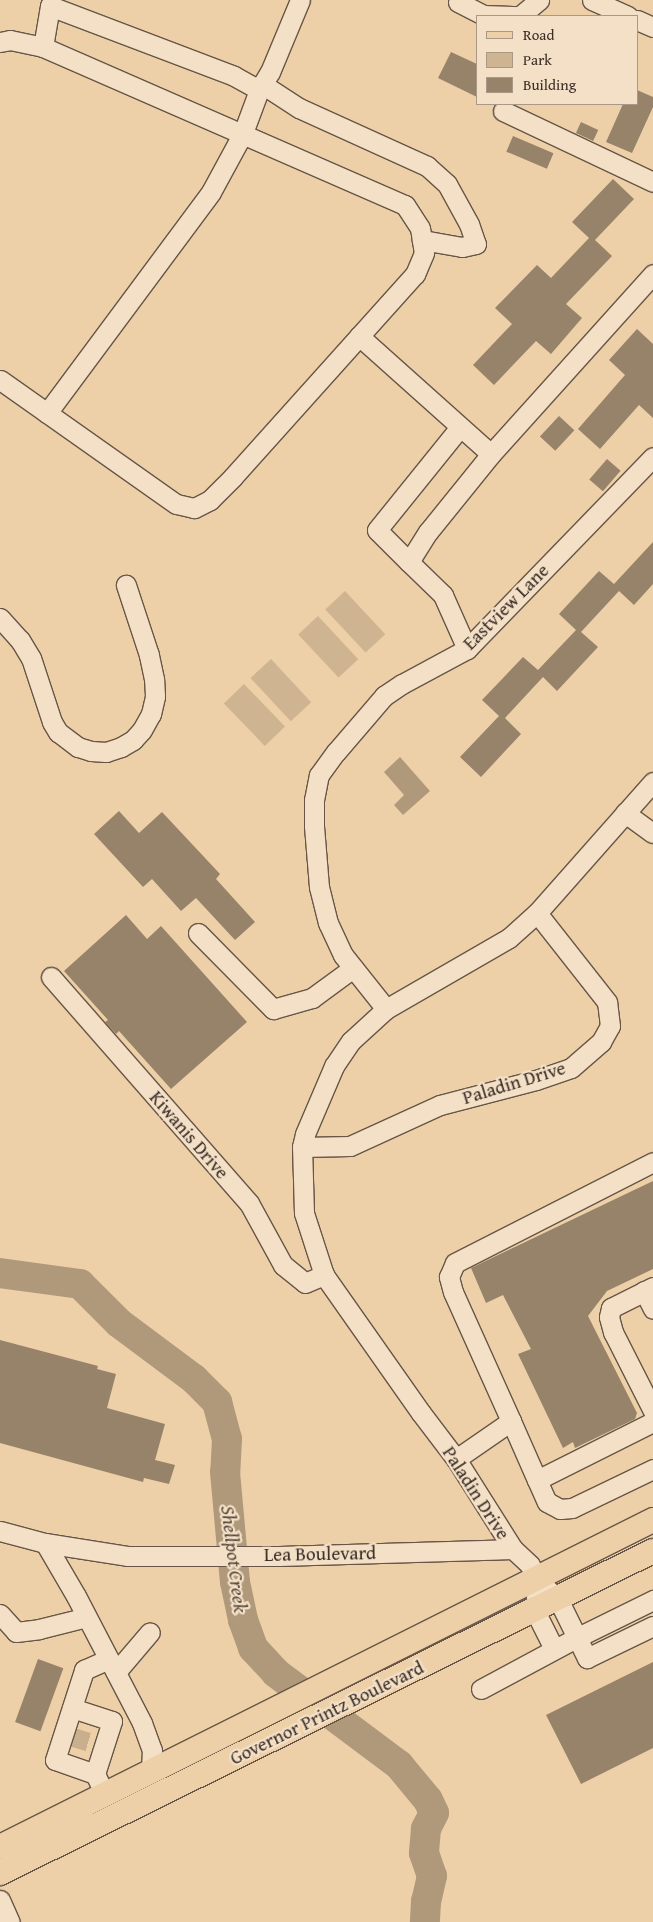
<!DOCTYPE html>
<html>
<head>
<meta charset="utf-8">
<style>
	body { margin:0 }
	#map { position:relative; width:653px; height:1922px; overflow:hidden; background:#edd0a7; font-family:"Gentium Book Plus",serif }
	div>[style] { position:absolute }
	.green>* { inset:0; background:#cfb491; transform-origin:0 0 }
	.water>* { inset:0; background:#b0997b }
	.river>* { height:30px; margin:-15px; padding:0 15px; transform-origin:15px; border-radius:15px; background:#b0997b }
	.building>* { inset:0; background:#97826a; transform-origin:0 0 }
	.minor-tunnel>* { height:19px; margin-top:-9.5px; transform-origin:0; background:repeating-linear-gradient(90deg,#c9af8d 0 19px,transparent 0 28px) }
	.roads { filter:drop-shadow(1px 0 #675647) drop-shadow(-1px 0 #675647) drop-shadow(0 1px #675647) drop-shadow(0 -1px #675647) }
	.minor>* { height:19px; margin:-9.5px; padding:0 9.5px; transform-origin:9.5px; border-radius:9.5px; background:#f3e0c6 }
	.major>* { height:24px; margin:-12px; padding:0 12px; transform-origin:12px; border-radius:12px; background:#edd0a7 }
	span { translate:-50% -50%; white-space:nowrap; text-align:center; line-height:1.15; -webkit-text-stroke:4.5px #f3e0c6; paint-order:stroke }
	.street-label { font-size:19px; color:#3a2d27 }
	.water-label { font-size:20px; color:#58483c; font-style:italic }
	.legend { position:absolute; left:476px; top:15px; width:162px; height:90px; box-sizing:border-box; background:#f3e0c6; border:1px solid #a99886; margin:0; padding:6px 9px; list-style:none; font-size:15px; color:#3a2d27 }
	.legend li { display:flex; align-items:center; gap:10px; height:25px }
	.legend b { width:25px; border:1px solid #a99886 }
</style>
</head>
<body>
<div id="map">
	<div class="green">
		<div style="left:345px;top:591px;width:59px;height:27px;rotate:47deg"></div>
		<div style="left:318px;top:616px;width:59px;height:27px;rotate:47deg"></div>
		<div style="left:271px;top:659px;width:59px;height:28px;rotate:47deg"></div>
		<div style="left:244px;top:684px;width:59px;height:28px;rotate:46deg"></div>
	</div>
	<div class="water">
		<div style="clip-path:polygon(400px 757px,430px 791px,403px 815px,394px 805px,404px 795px,384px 772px)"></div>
	</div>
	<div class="river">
		<div style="left:0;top:1273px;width:81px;rotate:7.8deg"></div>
		<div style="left:80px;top:1284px;width:55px;rotate:45deg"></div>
		<div style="left:119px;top:1323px;width:94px;rotate:36.7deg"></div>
		<div style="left:194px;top:1379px;width:33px;rotate:45deg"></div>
		<div style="left:217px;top:1402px;width:38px;rotate:75deg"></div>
		<div style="left:227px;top:1439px;width:33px;rotate:93deg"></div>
		<div style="left:225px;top:1472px;width:110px;rotate:84.8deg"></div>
		<div style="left:235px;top:1582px;width:39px;rotate:78deg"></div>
		<div style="left:243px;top:1620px;width:30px;rotate:70deg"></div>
		<div style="left:253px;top:1648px;width:34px;rotate:47deg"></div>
		<div style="left:276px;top:1673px;width:154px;rotate:36.8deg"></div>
		<div style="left:399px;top:1765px;width:45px;rotate:50.4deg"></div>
		<div style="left:428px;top:1800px;width:14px;rotate:65deg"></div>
		<div style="left:434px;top:1813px;width:18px;rotate:117deg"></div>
		<div style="left:426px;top:1829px;width:24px;rotate:95deg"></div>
		<div style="left:424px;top:1853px;width:24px;rotate:71deg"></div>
		<div style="left:432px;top:1876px;width:26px;rotate:103deg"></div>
		<div style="left:426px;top:1901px;width:21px;rotate:93deg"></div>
	</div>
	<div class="building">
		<div style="clip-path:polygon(451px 52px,477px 64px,477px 97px,438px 78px)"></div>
		<div style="clip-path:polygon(637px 90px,653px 97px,653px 107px,632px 153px,606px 142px,623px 104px,637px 104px)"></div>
		<div style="left:581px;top:122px;width:19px;height:12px;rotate:25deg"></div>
		<div style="left:513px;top:136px;width:44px;height:17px;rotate:23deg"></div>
		<div style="clip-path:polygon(613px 179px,634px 199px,595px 240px,612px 256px,566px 304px,582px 318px,551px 354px,536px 341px,494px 385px,473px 365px,512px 324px,495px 308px,537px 265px,551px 278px,589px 238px,572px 222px)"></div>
		<div style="clip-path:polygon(637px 329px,653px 344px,653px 418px,639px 405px,600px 449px,578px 429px,625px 375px,609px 360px)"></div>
		<div style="left:559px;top:416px;width:21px;height:28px;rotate:43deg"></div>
		<div style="left:607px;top:459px;width:18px;height:27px;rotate:41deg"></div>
		<div style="clip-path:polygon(653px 542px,653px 584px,634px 605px,619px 591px,581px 632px,598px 647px,557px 691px,543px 677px,505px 718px,521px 734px,481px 777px,460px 757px,499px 716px,482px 700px,523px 657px,538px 670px,576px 630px,559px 614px,599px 571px,614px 584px)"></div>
		<div style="clip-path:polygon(119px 811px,139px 833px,162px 812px,220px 874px,216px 879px,255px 922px,235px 940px,196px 898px,181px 911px,152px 879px,143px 887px,94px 834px)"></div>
		<div style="clip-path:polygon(126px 915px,147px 939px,161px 926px,247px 1022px,171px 1089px,119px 1031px,116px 1034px,105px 1022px,108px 1020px,64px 971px)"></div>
		<div style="clip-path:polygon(653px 1181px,653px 1269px,607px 1291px,588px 1316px,637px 1413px,635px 1419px,575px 1448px,573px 1442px,563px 1448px,518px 1354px,531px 1349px,503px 1295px,486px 1303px,471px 1268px)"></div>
		<div style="clip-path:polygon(0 1340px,98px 1366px,97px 1369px,116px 1374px,107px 1408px,165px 1424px,155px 1460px,175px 1465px,169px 1484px,144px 1478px,143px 1482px,0 1443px)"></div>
		<div style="left:38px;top:1659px;width:27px;height:67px;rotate:20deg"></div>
		<div style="clip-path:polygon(653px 1662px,653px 1748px,581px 1784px,546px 1715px)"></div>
	</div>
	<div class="minor-tunnel">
		<div style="left:70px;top:1736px;width:30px;rotate:17deg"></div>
	</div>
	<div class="roads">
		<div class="minor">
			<div style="left:592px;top:0;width:39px;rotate:24deg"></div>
			<div style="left:458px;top:2px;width:28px;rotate:27deg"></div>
			<div style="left:483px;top:15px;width:37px;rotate:2deg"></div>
			<div style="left:520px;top:16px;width:25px;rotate:-40deg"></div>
			<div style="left:637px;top:20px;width:17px;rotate:24deg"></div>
			<div style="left:0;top:42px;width:10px;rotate:-11deg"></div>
			<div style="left:10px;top:40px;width:34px;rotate:12deg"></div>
			<div style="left:43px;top:47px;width:395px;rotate:23.6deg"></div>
			<div style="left:405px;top:205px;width:27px;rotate:57deg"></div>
			<div style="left:420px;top:228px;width:25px;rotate:81deg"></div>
			<div style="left:424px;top:253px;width:23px;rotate:113deg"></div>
			<div style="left:415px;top:274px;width:273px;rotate:131.9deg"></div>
			<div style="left:233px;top:477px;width:33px;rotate:135deg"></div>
			<div style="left:210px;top:500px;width:18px;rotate:153deg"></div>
			<div style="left:194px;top:508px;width:18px;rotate:-167deg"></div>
			<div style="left:176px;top:504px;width:215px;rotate:-144.8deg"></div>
			<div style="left:43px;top:47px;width:42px;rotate:-80.3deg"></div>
			<div style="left:50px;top:6px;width:197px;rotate:20.8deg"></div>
			<div style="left:234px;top:76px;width:29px;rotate:29deg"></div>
			<div style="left:262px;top:84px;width:44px;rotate:33deg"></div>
			<div style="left:299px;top:108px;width:141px;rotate:24.4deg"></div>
			<div style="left:427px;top:166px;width:27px;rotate:42deg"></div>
			<div style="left:447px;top:184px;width:46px;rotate:61.2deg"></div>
			<div style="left:469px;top:224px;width:21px;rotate:71deg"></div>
			<div style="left:476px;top:244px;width:14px;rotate:168deg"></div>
			<div style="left:462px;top:247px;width:41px;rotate:-170.1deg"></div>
			<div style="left:503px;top:111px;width:166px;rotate:25.3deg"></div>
			<div style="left:359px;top:336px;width:177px;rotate:41.8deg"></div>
			<div style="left:47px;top:413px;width:275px;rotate:-53.4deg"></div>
			<div style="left:211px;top:192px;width:67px;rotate:-61.5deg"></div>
			<div style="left:243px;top:133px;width:46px;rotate:-69.6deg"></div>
			<div style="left:259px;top:90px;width:21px;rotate:-59deg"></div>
			<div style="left:270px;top:72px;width:78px;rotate:-67.4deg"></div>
			<div style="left:409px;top:562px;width:45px;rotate:-135deg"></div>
			<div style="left:377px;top:530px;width:132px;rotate:-51.1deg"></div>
			<div style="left:0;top:618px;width:30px;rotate:48deg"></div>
			<div style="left:20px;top:640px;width:21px;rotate:59deg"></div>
			<div style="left:31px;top:658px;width:67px;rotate:71.8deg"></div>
			<div style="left:52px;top:722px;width:12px;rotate:59deg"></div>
			<div style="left:58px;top:732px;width:25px;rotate:37deg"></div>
			<div style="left:78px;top:747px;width:14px;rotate:17deg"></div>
			<div style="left:91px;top:751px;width:15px;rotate:4deg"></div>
			<div style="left:106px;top:752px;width:16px;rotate:-18deg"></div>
			<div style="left:121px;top:747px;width:14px;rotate:-30deg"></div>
			<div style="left:133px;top:740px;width:13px;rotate:-48deg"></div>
			<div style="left:142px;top:730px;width:18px;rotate:-61deg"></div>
			<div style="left:151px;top:714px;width:18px;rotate:-77deg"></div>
			<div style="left:155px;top:696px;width:17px;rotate:-93deg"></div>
			<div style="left:154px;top:679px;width:25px;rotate:-102deg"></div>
			<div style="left:149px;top:655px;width:74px;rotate:-108.2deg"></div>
			<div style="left:467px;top:649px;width:59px;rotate:-114deg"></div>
			<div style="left:443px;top:595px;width:47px;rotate:-135.9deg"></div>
			<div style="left:409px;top:562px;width:36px;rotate:-58deg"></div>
			<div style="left:428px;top:532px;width:100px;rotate:-51.1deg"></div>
			<div style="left:491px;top:454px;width:242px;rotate:-48deg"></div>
			<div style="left:625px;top:813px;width:34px;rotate:36deg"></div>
			<div style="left:198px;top:933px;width:107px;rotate:45.4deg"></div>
			<div style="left:273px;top:1009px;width:41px;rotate:-15.8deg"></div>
			<div style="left:312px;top:998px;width:51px;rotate:-36.2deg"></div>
			<div style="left:51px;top:977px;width:300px;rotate:48.8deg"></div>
			<div style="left:249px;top:1203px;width:71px;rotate:61.3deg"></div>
			<div style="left:283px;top:1265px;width:28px;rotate:39deg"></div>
			<div style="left:305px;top:1283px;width:21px;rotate:-23deg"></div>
			<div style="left:386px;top:1009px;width:69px;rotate:-128.5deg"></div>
			<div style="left:343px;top:955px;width:35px;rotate:-115deg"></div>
			<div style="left:328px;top:923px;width:37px;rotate:-104deg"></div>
			<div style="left:319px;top:887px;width:61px;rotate:-94.7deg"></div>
			<div style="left:314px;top:826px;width:26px;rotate:-90deg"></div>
			<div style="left:314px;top:800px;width:25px;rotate:-79deg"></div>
			<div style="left:319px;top:775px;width:29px;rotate:-54deg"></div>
			<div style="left:336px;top:752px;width:74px;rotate:-49.4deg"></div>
			<div style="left:384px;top:696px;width:22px;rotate:-34deg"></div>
			<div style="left:402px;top:684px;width:74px;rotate:-28.3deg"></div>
			<div style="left:467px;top:649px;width:267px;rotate:-45.9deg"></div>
			<div style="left:302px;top:1147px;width:48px;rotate:-1.2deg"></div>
			<div style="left:350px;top:1146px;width:99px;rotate:-24.5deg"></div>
			<div style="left:440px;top:1105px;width:99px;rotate:-14.6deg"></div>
			<div style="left:536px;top:1080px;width:37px;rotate:-19deg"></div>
			<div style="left:571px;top:1068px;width:40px;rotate:-41deg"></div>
			<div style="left:601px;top:1042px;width:18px;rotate:-61deg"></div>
			<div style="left:610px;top:1026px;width:24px;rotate:-97deg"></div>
			<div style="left:607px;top:1002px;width:113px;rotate:-128.2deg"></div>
			<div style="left:653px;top:1287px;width:47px;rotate:153.4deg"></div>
			<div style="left:611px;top:1308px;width:9px;rotate:103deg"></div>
			<div style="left:609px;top:1317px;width:16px;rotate:75deg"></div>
			<div style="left:613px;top:1332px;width:89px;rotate:63.1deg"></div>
			<div style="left:644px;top:1291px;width:20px;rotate:63deg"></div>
			<div style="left:511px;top:1421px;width:141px;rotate:-114.2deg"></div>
			<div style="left:453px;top:1292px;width:16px;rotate:-105deg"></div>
			<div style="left:449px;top:1277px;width:15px;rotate:-67deg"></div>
			<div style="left:455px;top:1263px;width:222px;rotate:-27deg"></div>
			<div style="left:456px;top:1459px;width:67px;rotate:-34.6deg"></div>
			<div style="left:511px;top:1421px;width:64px;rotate:66.2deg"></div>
			<div style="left:537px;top:1480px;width:130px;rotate:-26.6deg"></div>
			<div style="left:537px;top:1480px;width:24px;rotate:66deg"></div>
			<div style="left:547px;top:1502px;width:15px;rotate:28deg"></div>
			<div style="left:560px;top:1509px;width:12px;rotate:-5deg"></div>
			<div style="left:572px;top:1508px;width:90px;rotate:-25.7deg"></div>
			<div style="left:0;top:1531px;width:47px;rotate:14.9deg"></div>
			<div style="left:45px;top:1543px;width:83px;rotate:9deg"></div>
			<div style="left:127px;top:1556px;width:152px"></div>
			<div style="left:279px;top:1556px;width:234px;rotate:-1.7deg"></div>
			<div style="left:513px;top:1549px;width:23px;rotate:43deg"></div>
			<div style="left:530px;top:1565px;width:15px;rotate:67deg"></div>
			<div style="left:536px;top:1579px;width:30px;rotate:42deg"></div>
			<div style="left:558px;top:1599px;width:66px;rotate:63.8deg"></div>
			<div style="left:587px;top:1658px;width:73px;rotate:-25.9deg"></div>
			<div style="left:45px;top:1543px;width:61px;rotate:59.7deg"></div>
			<div style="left:76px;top:1596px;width:143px;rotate:62.5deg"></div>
			<div style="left:142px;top:1723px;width:29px;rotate:70deg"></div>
			<div style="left:152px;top:1750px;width:21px;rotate:93deg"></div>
			<div style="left:513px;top:1549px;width:107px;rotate:-122.3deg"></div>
			<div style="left:456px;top:1459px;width:58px;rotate:-127.3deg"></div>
			<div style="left:421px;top:1413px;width:169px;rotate:-125.1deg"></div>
			<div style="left:324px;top:1275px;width:65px;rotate:-107.9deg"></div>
			<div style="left:304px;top:1213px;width:66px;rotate:-91.7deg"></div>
			<div style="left:302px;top:1147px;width:13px;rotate:-77deg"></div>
			<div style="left:305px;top:1134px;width:74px;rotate:-66.9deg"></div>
			<div style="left:334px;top:1066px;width:30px;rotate:-56deg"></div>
			<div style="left:351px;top:1041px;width:47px;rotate:-42.4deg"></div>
			<div style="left:386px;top:1009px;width:142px;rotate:-30deg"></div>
			<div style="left:509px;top:938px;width:38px;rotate:-42deg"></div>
			<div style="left:537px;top:913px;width:175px;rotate:-48.5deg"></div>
			<div style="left:536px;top:1597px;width:14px;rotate:94deg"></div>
			<div style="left:535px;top:1611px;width:42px;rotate:63.4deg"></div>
			<div style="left:0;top:1614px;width:24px;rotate:48deg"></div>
			<div style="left:16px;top:1632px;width:23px;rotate:-7deg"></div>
			<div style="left:39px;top:1629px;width:49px;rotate:-14deg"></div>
			<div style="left:116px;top:1672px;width:52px;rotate:-49.6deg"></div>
			<div style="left:481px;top:1689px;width:108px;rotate:-28.2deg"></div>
			<div style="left:576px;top:1638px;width:86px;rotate:-26.3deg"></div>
			<div style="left:72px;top:1708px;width:42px;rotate:18deg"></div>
			<div style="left:112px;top:1721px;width:56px;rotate:107.8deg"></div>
			<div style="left:105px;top:1795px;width:23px;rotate:-115deg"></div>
			<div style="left:95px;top:1774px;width:42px;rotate:-160.7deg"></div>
			<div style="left:55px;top:1760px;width:95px;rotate:-72.1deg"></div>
			<div style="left:84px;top:1670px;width:27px;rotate:-24deg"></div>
			<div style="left:0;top:1900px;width:24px;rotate:66deg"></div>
		</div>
		<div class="major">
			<div style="left:0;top:1847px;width:730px;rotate:-26.6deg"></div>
			<div style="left:0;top:1873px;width:728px;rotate:-26.25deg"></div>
		</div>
	</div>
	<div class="street-label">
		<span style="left:506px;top:607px;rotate:-45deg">Eastview Lane</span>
		<span style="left:514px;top:1083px;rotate:-17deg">Paladin Drive</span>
		<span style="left:189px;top:1135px;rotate:49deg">Kiwanis Drive</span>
		<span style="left:476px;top:1493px;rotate:57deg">Paladin Drive</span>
		<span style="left:320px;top:1554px;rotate:-1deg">Lea Boulevard</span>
		<span style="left:327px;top:1713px;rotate:-26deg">Governor Printz Boulevard</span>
	</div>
	<div class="water-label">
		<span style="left:235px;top:1559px;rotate:83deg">Shellpot Creek</span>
	</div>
	<ul class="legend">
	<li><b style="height:6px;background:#edd0a7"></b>Road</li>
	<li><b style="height:14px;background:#cfb491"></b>Park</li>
	<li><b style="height:14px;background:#97826a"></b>Building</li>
	</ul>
</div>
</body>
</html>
